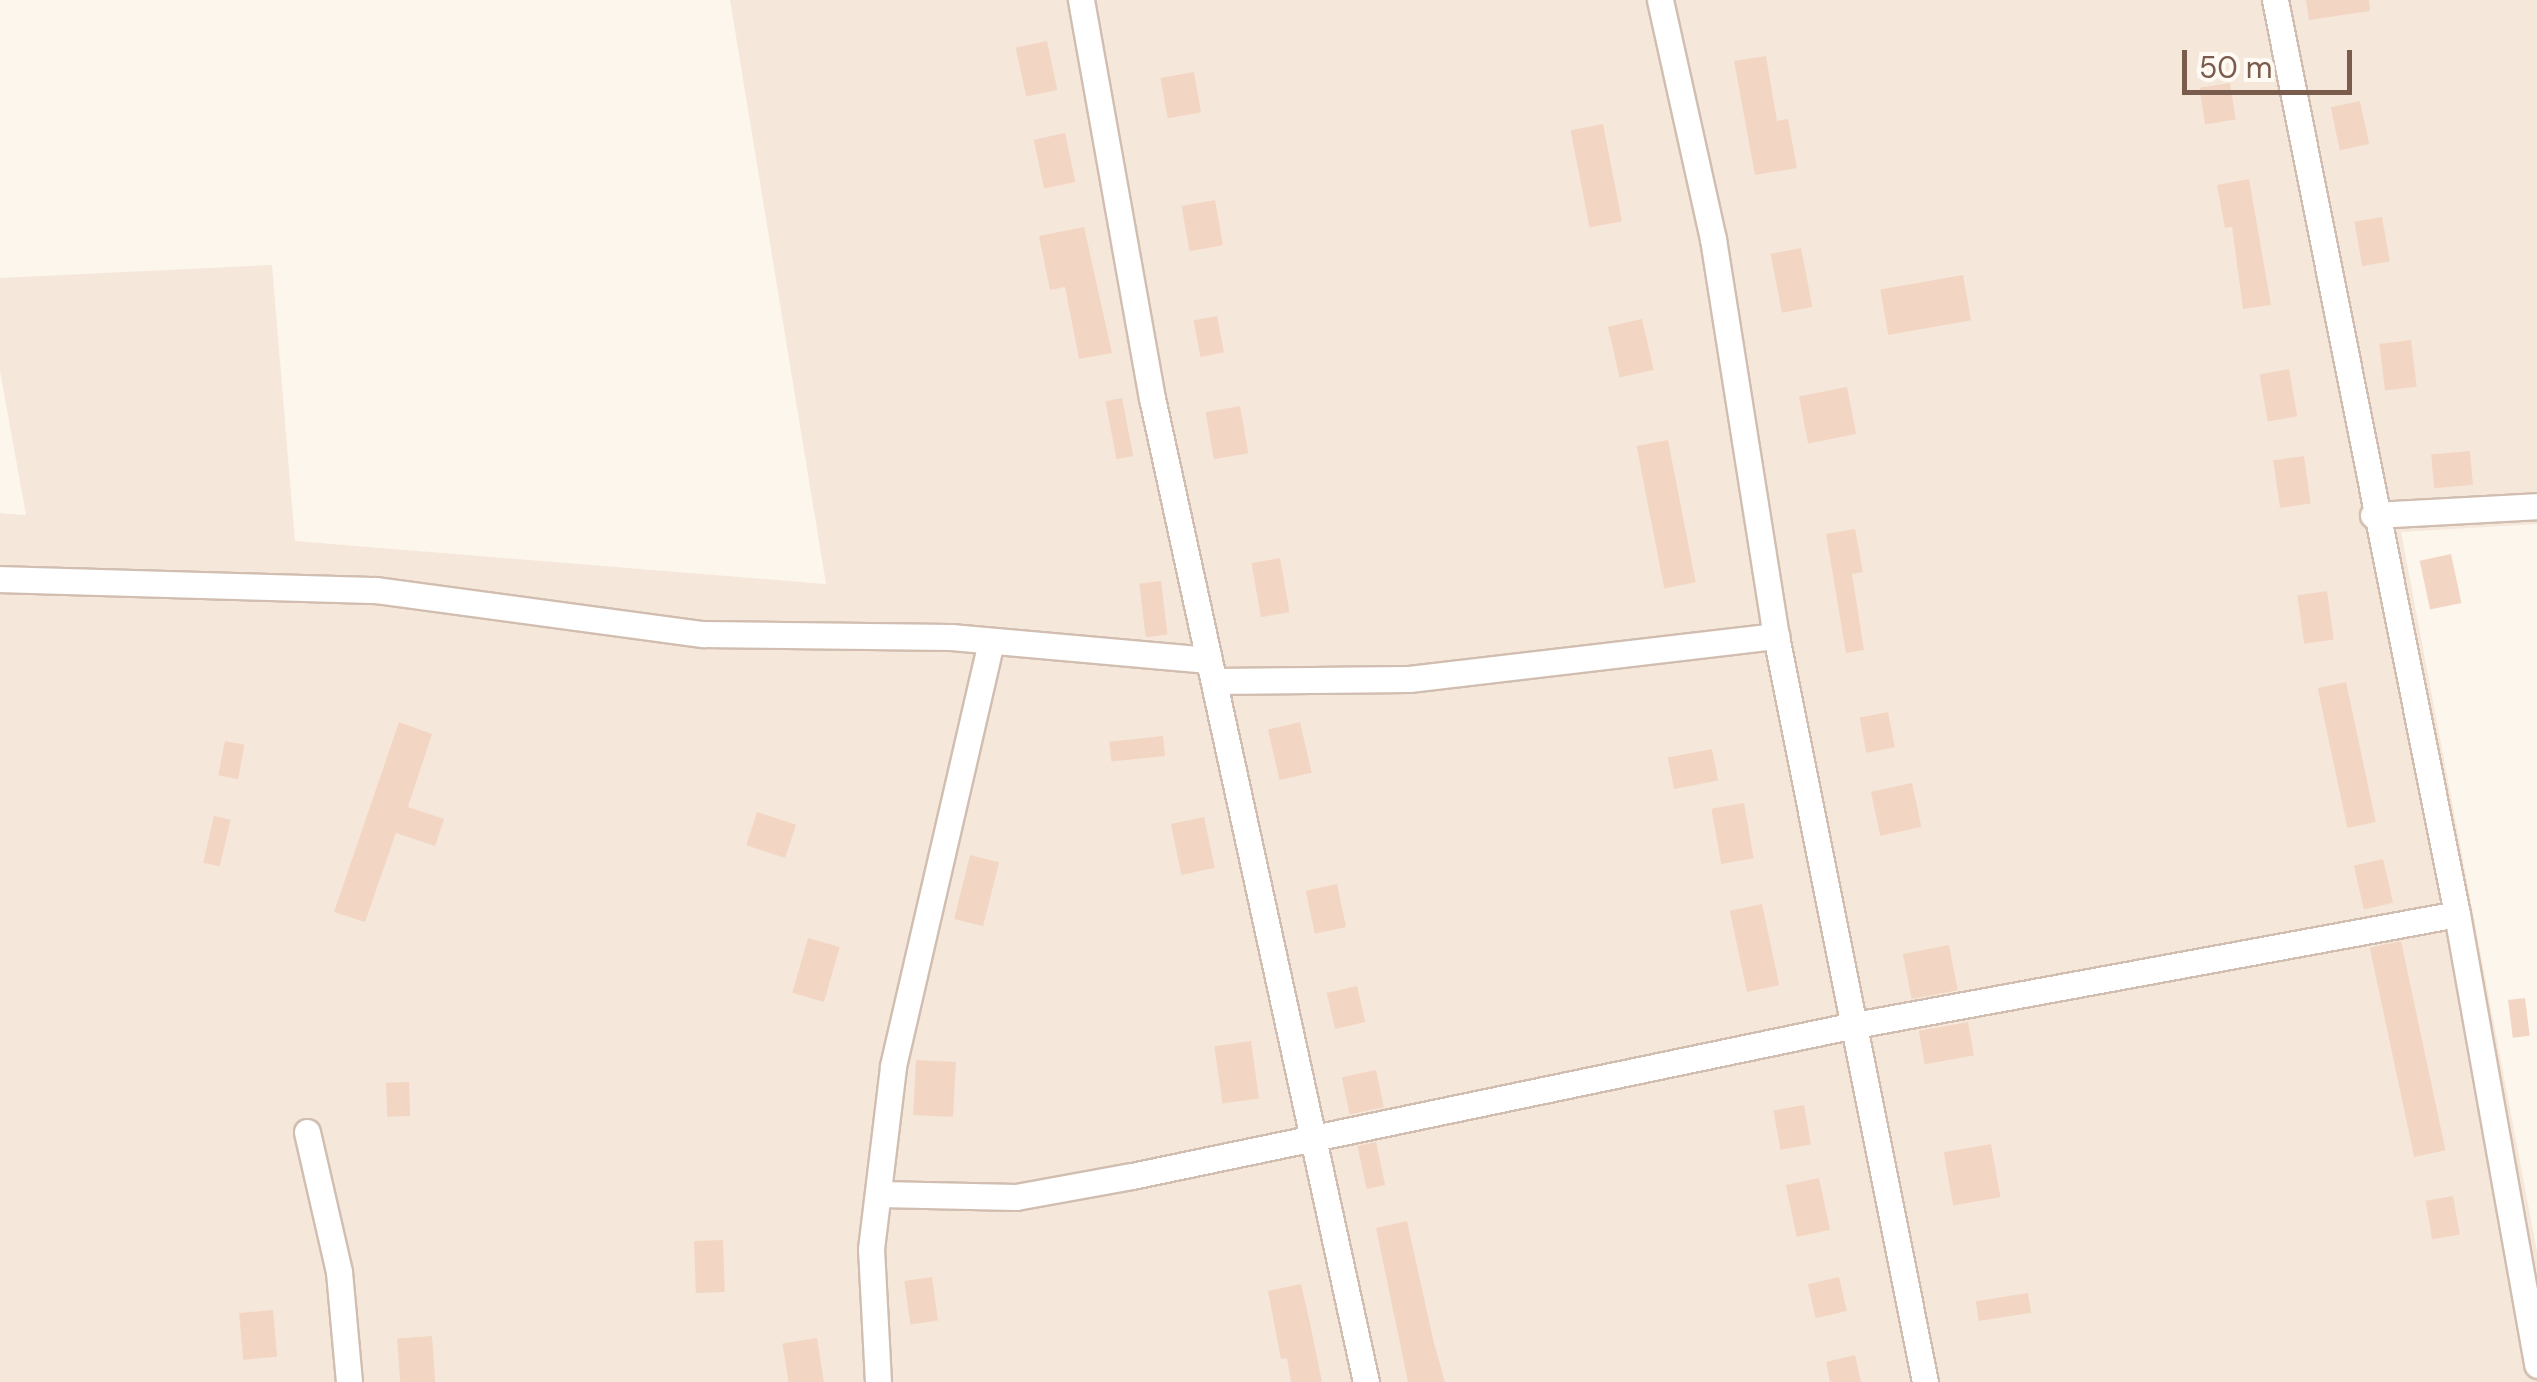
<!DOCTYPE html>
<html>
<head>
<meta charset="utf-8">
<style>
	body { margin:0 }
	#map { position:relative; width:2537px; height:1382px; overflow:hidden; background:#fdf6ec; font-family:"DM Sans",sans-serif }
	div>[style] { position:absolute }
	.residential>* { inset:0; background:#f5e8da }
	.building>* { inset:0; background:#f3d5c3; transform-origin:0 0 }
	.roads { filter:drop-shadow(2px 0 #d1beb0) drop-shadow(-2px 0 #d1beb0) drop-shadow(0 2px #d1beb0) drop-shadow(0 -2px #d1beb0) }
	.street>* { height:25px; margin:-12.5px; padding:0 12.5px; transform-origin:12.5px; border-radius:12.5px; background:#fff }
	span { translate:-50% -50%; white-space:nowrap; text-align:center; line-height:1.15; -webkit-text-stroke:9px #fffaf3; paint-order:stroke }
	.scale { position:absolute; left:2182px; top:50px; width:170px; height:45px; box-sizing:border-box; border:5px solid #7a5c4d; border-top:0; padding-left:12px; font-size:30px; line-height:35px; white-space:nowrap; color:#7a5c4d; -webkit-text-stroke:8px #fffaf3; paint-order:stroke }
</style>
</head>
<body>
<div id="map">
	<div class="residential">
		<div style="clip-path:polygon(730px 0,2537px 0,2537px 524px,2401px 532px,2537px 1252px,2537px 1382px,0 1382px,0 513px,26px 515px,0 371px,0 278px,272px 265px,295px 541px,826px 584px)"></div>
	</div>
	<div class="building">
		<div style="clip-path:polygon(2306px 0,2369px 0,2370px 11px,2309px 20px)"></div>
		<div style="left:1047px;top:41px;width:50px;height:32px;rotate:78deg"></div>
		<div style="clip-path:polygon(1766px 56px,1777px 121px,1788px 119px,1797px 168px,1755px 175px,1734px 61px)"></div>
		<div style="left:1194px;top:72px;width:41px;height:34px;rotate:80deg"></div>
		<div style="left:2230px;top:83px;width:37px;height:31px;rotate:81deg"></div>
		<div style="left:2360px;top:101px;width:44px;height:30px;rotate:78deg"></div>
		<div style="left:1603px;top:124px;width:99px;height:33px;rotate:79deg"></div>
		<div style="left:1065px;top:133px;width:50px;height:32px;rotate:78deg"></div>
		<div style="clip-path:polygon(2249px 179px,2271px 305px,2243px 309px,2232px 227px,2225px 228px,2217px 185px)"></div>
		<div style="left:1215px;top:200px;width:46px;height:34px;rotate:80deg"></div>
		<div style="left:2382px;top:217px;width:45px;height:28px;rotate:80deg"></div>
		<div style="clip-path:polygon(1084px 227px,1112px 353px,1079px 359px,1065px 287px,1050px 290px,1039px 236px)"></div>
		<div style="left:1801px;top:248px;width:60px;height:31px;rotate:79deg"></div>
		<div style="left:1963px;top:275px;width:46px;height:84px;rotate:80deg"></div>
		<div style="left:1217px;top:316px;width:37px;height:24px;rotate:79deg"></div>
		<div style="left:1642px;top:319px;width:52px;height:35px;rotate:77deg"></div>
		<div style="left:2411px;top:340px;width:47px;height:32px;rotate:83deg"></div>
		<div style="left:2289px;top:369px;width:48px;height:30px;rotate:80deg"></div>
		<div style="left:1847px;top:387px;width:48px;height:49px;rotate:79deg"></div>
		<div style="left:1122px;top:398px;width:59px;height:17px;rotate:79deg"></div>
		<div style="left:1240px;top:406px;width:48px;height:35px;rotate:80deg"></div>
		<div style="left:1668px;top:440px;width:145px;height:32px;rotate:79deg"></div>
		<div style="left:2470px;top:451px;width:34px;height:39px;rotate:85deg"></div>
		<div style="left:2304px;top:456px;width:48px;height:31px;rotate:82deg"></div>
		<div style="clip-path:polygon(1855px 529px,1863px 572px,1852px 574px,1864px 650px,1846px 653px,1826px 534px)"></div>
		<div style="left:2451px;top:554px;width:50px;height:32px;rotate:78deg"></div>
		<div style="left:1280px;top:558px;width:55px;height:29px;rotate:80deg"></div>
		<div style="left:1161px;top:581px;width:54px;height:22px;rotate:83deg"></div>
		<div style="left:2327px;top:591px;width:49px;height:30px;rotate:82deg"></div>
		<div style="left:2346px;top:682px;width:143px;height:29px;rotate:78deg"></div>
		<div style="left:1888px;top:712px;width:36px;height:29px;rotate:79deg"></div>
		<div style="clip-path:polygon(399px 722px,432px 734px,408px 807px,444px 819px,435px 846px,396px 833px,365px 922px,334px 912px)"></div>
		<div style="left:1300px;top:722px;width:52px;height:33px;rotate:77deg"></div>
		<div style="left:1163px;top:736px;width:20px;height:54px;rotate:84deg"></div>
		<div style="left:225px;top:741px;width:20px;height:35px;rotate:11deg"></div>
		<div style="left:1712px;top:749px;width:32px;height:45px;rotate:79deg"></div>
		<div style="left:1912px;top:783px;width:45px;height:42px;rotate:78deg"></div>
		<div style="left:1744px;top:803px;width:56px;height:33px;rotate:80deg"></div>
		<div style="left:757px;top:812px;width:41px;height:35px;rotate:18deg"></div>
		<div style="left:214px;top:816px;width:17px;height:48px;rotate:13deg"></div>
		<div style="left:1204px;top:817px;width:52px;height:34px;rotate:78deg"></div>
		<div style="left:970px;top:855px;width:30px;height:66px;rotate:14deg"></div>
		<div style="left:2383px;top:859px;width:45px;height:30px;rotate:77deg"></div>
		<div style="left:1337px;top:884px;width:44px;height:32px;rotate:78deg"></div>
		<div style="left:1762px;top:904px;width:83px;height:33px;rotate:78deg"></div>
		<div style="left:808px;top:938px;width:33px;height:57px;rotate:16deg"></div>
		<div style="left:2401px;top:941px;width:214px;height:32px;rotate:78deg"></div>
		<div style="left:1949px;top:945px;width:46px;height:47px;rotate:79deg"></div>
		<div style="left:1357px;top:986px;width:37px;height:31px;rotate:77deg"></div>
		<div style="left:2525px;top:998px;width:38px;height:17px;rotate:83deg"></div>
		<div style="left:1968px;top:1022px;width:34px;height:50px;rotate:80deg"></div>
		<div style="left:1251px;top:1041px;width:58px;height:37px;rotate:82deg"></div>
		<div style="left:916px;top:1060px;width:40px;height:55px;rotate:3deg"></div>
		<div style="left:1376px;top:1070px;width:38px;height:35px;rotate:78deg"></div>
		<div style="left:409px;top:1082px;width:34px;height:23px;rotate:88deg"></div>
		<div style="left:1804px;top:1105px;width:40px;height:31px;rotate:80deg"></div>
		<div style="left:1376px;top:1142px;width:44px;height:19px;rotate:78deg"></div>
		<div style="left:1991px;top:1144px;width:54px;height:48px;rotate:80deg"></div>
		<div style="left:1819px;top:1178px;width:53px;height:34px;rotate:78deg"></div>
		<div style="left:2453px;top:1196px;width:39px;height:28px;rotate:80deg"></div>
		<div style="clip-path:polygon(1407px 1221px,1433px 1339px,1445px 1382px,1408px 1382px,1376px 1228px)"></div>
		<div style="left:723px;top:1240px;width:52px;height:29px;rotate:88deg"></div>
		<div style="left:932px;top:1277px;width:44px;height:28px;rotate:82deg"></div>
		<div style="left:1839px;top:1277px;width:35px;height:32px;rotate:77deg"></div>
		<div style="clip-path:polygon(1301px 1284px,1310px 1323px,1322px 1382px,1291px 1382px,1287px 1358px,1281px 1359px,1268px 1291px)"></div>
		<div style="left:2028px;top:1293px;width:20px;height:53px;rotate:81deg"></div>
		<div style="left:273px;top:1310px;width:47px;height:34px;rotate:85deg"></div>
		<div style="left:432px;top:1336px;width:46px;height:35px;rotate:86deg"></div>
		<div style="left:817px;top:1338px;width:45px;height:35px;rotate:81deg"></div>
		<div style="clip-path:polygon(1855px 1355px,1861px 1382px,1830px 1382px,1826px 1362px)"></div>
	</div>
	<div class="roads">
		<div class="street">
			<div style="left:1081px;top:0;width:404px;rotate:79.9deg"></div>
			<div style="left:1152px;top:398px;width:1007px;rotate:77.73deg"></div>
			<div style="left:1660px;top:0;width:245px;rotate:77.5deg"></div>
			<div style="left:1713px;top:239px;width:402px;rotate:81deg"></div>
			<div style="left:1776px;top:636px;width:761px;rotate:78.7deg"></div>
			<div style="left:2275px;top:0;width:932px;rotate:78.74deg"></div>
			<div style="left:2457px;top:914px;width:458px;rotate:79.9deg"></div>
			<div style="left:2373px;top:515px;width:164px;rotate:-3.1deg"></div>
			<div style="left:0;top:579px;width:376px;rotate:1.7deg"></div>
			<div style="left:376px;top:590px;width:330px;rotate:7.7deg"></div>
			<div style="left:703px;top:634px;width:248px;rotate:0.7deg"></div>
			<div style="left:951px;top:637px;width:259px;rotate:5.1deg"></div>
			<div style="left:1214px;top:681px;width:195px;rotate:-0.6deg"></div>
			<div style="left:1409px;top:679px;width:370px;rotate:-6.7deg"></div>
			<div style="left:307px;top:1132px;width:144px;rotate:77.1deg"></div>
			<div style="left:339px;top:1272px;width:110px;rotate:84.8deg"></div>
			<div style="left:880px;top:1194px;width:136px;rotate:1.3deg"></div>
			<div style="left:1016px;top:1197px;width:118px;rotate:-10.3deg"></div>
			<div style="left:1132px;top:1176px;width:734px;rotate:-11.8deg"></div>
			<div style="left:1850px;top:1026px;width:617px;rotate:-10.45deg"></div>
			<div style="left:878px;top:1382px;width:133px;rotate:-93deg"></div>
			<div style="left:871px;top:1249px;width:184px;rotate:-83.1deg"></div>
			<div style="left:893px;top:1066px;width:434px;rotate:-77deg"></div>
		</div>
	</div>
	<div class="scale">50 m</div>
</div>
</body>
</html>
